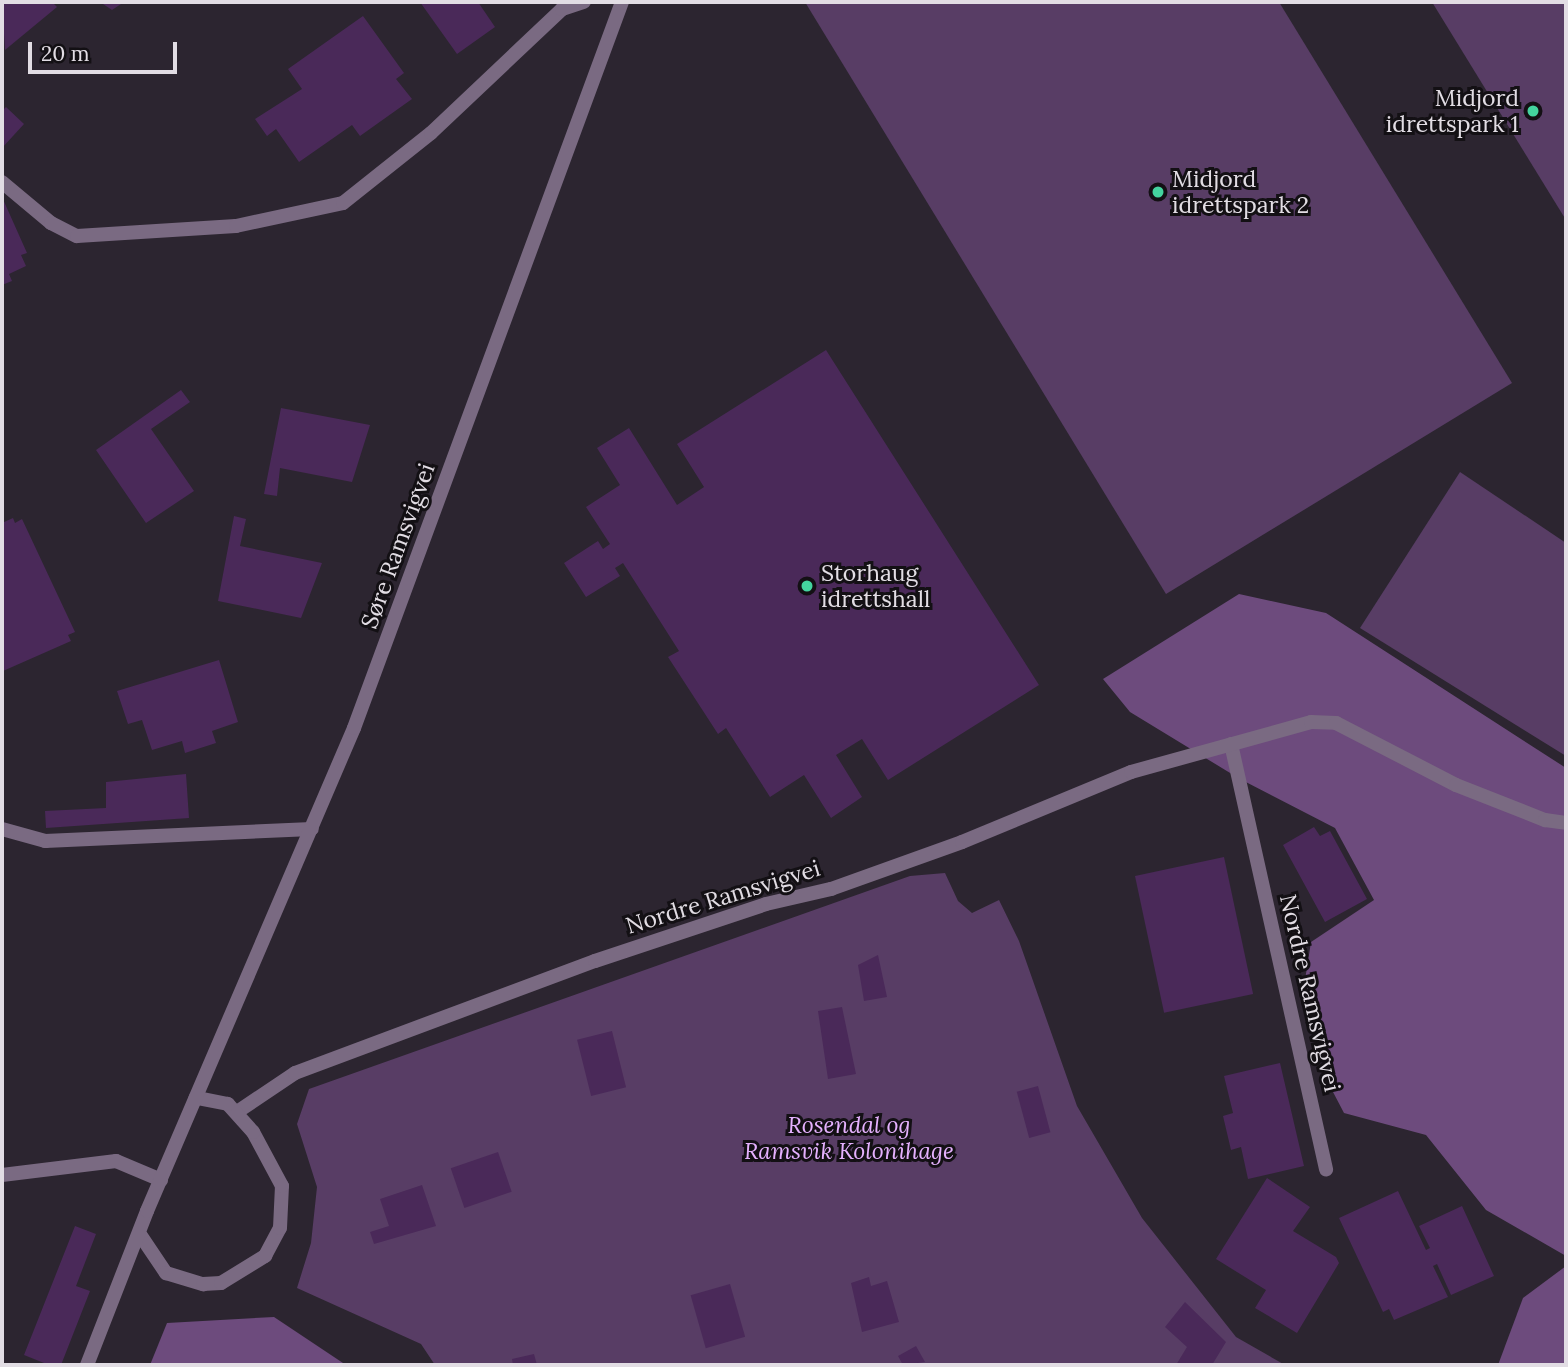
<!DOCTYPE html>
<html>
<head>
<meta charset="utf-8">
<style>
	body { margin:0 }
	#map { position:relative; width:1568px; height:1367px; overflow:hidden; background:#2c2530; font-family:Lora,serif }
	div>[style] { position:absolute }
	.green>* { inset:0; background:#583d65 }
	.forest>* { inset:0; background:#6d4b7d }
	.building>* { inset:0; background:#4a2959; transform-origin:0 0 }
	.lane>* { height:14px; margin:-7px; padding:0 7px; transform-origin:7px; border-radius:7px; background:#7a6a82 }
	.street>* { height:14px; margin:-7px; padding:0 7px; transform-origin:7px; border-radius:7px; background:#7a6a82 }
	.dots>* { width:19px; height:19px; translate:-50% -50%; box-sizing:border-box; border:4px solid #131014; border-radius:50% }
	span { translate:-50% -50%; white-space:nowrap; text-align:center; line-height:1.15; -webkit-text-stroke:6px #131014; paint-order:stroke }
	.poi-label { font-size:23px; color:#e2dde4 }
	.right { translate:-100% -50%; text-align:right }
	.left { translate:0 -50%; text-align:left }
	.street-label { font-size:23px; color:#e2dde4 }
	.park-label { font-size:23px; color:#e5b1fe; font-style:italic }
	.frame { position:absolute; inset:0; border:4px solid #e2dde4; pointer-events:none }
	.scale { position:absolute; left:28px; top:42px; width:149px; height:32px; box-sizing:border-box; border:4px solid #e2dde4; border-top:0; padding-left:9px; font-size:21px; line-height:24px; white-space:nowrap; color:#e2dde4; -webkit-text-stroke:5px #131014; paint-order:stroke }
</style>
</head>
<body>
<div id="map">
	<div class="green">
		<div style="clip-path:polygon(805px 2px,1279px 2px,1512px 383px,1166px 594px)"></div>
		<div style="clip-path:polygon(1432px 2px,1566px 2px,1566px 220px)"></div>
		<div style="clip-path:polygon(1460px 472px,1566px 543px,1566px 756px,1360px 628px)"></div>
		<div style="clip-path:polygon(945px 873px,958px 901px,972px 913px,999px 900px,1019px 941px,1077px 1106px,1142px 1218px,1236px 1337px,1285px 1365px,435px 1365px,421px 1344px,297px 1288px,311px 1243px,317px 1187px,297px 1124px,309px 1089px,910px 876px)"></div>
	</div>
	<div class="forest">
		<div style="clip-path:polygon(1239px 594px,1326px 613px,1566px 768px,1566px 1256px,1486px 1210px,1426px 1135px,1344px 1113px,1333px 1092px,1305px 980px,1311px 942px,1374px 900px,1335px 828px,1240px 779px,1130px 712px,1103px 679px)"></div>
		<div style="clip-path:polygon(1566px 1266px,1566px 1365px,1498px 1365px,1523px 1298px)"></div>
		<div style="clip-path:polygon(274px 1317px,346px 1365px,150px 1365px,167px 1323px)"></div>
	</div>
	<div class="building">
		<div style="clip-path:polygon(2px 2px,52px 2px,57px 7px,5px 50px)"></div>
		<div style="clip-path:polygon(100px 2px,124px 2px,112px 10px)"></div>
		<div style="clip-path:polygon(420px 2px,478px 2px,495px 27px,457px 54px)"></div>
		<div style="clip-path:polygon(363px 16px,404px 73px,396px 79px,412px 99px,360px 136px,352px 125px,299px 162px,276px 129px,267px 136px,255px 119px,302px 89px,288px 69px)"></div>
		<div style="clip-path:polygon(6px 107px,24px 124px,2px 148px,2px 111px)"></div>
		<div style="clip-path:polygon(2px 197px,27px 253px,21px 255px,26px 266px,9px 274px,12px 281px,2px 285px)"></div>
		<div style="clip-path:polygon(826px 350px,1039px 685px,888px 780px,862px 739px,836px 755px,862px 797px,831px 818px,804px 775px,770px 797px,726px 728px,718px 734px,668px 657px,679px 651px,623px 563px,615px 568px,620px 576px,586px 597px,564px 563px,598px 541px,603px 549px,610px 544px,586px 507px,620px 485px,597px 448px,629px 428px,677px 505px,704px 487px,677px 444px)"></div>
		<div style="clip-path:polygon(181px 390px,190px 402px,151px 429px,194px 491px,146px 523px,96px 450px)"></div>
		<div style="clip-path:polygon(281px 408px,370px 425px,352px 482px,280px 468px,277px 496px,264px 494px)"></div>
		<div style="clip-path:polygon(234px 516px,246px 519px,240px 546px,322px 563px,301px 618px,218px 601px)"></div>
		<div style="clip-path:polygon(13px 518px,15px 523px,22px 519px,75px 632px,68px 635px,71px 641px,3px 671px,2px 523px)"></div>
		<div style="clip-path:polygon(219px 660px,238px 722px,212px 731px,216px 743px,185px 753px,182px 741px,152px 750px,142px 720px,128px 724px,117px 691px)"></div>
		<div style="clip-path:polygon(186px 774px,189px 818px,46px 828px,45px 811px,106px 808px,106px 782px)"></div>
		<div style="clip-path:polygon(1314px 827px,1320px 836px,1330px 831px,1367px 899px,1325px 922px,1283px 845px)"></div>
		<div style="left:1224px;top:857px;width:140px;height:91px;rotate:78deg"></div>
		<div style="clip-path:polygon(878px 955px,887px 997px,864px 1001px,858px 965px)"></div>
		<div style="clip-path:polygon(842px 1007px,856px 1074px,828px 1079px,818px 1011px)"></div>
		<div style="left:612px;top:1031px;width:58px;height:36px;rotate:76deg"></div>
		<div style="clip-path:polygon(1280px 1063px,1304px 1166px,1248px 1179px,1241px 1147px,1231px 1150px,1223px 1116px,1233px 1113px,1224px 1076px)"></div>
		<div style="left:1038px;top:1086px;width:48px;height:22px;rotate:75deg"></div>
		<div style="left:498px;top:1152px;width:42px;height:50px;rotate:71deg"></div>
		<div style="clip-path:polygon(1267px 1178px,1310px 1207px,1293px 1231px,1336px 1257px,1339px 1263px,1297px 1333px,1255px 1308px,1266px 1290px,1216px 1259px)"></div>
		<div style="clip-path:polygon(422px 1185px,436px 1226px,374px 1244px,370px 1232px,389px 1226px,380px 1199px)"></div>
		<div style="clip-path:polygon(1398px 1191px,1426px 1250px,1430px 1248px,1419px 1226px,1462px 1206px,1494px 1276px,1451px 1295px,1437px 1264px,1433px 1266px,1448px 1297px,1394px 1320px,1389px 1309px,1383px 1312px,1339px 1218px)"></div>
		<div style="clip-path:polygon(75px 1226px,96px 1234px,76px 1286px,90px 1291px,61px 1365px,49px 1365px,24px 1355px)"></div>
		<div style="clip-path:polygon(869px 1277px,871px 1286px,887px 1281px,899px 1322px,862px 1332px,851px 1283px)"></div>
		<div style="left:730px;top:1284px;width:55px;height:41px;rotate:74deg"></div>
		<div style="clip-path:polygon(1185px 1302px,1226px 1342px,1212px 1365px,1176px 1365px,1187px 1347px,1165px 1327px)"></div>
		<div style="clip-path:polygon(916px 1346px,925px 1362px,903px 1365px,898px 1356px)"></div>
		<div style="clip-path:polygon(534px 1354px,537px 1365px,513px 1365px,512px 1359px)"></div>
	</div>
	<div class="lane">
		<div style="left:2px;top:182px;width:64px;rotate:39.9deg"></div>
		<div style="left:51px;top:223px;width:29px;rotate:27deg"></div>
		<div style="left:77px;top:236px;width:159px;rotate:-3.6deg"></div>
		<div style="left:236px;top:226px;width:109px;rotate:-12.1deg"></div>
		<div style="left:343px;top:203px;width:112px;rotate:-38.5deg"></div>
		<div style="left:431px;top:133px;width:180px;rotate:-43.4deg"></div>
		<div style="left:562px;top:9px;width:23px;rotate:-18deg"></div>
		<div style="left:2px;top:829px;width:45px;rotate:15.6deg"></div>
		<div style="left:45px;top:841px;width:267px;rotate:-2.6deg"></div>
	</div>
	<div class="street">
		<div style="left:1231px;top:744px;width:436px;rotate:77.4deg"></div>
		<div style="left:237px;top:1112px;width:70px;rotate:-33.9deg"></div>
		<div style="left:295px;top:1073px;width:320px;rotate:-20.5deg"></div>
		<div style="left:595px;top:961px;width:180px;rotate:-18.4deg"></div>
		<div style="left:766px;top:904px;width:67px;rotate:-13deg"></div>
		<div style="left:831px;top:889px;width:139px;rotate:-19.7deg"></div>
		<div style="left:962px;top:842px;width:183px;rotate:-22.5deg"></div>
		<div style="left:1131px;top:772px;width:187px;rotate:-15.5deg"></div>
		<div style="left:1311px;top:722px;width:25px;rotate:2deg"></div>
		<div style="left:1336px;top:723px;width:135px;rotate:27.3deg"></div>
		<div style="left:1456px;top:785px;width:96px;rotate:21.5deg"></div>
		<div style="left:1545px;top:820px;width:21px;rotate:8deg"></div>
		<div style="left:2px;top:1175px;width:115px;rotate:-7deg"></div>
		<div style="left:116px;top:1161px;width:49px;rotate:22.9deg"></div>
		<div style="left:141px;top:1236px;width:45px;rotate:56deg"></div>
		<div style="left:166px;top:1273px;width:39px;rotate:17deg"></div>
		<div style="left:203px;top:1284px;width:18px;rotate:-3deg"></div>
		<div style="left:221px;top:1283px;width:52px;rotate:-31.5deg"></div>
		<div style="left:265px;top:1256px;width:32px;rotate:-62deg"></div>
		<div style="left:280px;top:1228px;width:42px;rotate:-87.3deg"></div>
		<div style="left:282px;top:1186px;width:61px;rotate:-118.2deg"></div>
		<div style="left:253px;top:1132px;width:38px;rotate:-132deg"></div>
		<div style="left:228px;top:1104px;width:33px;rotate:-169deg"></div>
		<div style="left:87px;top:1365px;width:165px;rotate:-68.7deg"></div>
		<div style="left:147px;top:1211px;width:525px;rotate:-66.8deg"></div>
		<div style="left:354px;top:728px;width:774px;rotate:-69.74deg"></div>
	</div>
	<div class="dots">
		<div style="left:1533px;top:111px;background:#44d49f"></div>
		<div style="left:1158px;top:192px;background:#44d49f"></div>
		<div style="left:807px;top:586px;background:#44d49f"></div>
	</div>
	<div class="poi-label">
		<span class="right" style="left:1519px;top:111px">Midjord<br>idrettspark 1</span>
		<span class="left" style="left:1172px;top:192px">Midjord<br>idrettspark 2</span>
		<span class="left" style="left:821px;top:586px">Storhaug<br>idrettshall</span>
	</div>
	<div class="street-label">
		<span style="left:398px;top:546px;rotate:-70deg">Søre Ramsvigvei</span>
		<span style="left:723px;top:897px;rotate:-17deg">Nordre Ramsvigvei</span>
		<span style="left:1310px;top:993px;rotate:77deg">Nordre Ramsvigvei</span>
	</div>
	<div class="park-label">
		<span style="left:849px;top:1138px">Rosendal og<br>Ramsvik Kolonihage</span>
	</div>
	<div class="frame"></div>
	<div class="scale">20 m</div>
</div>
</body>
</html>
